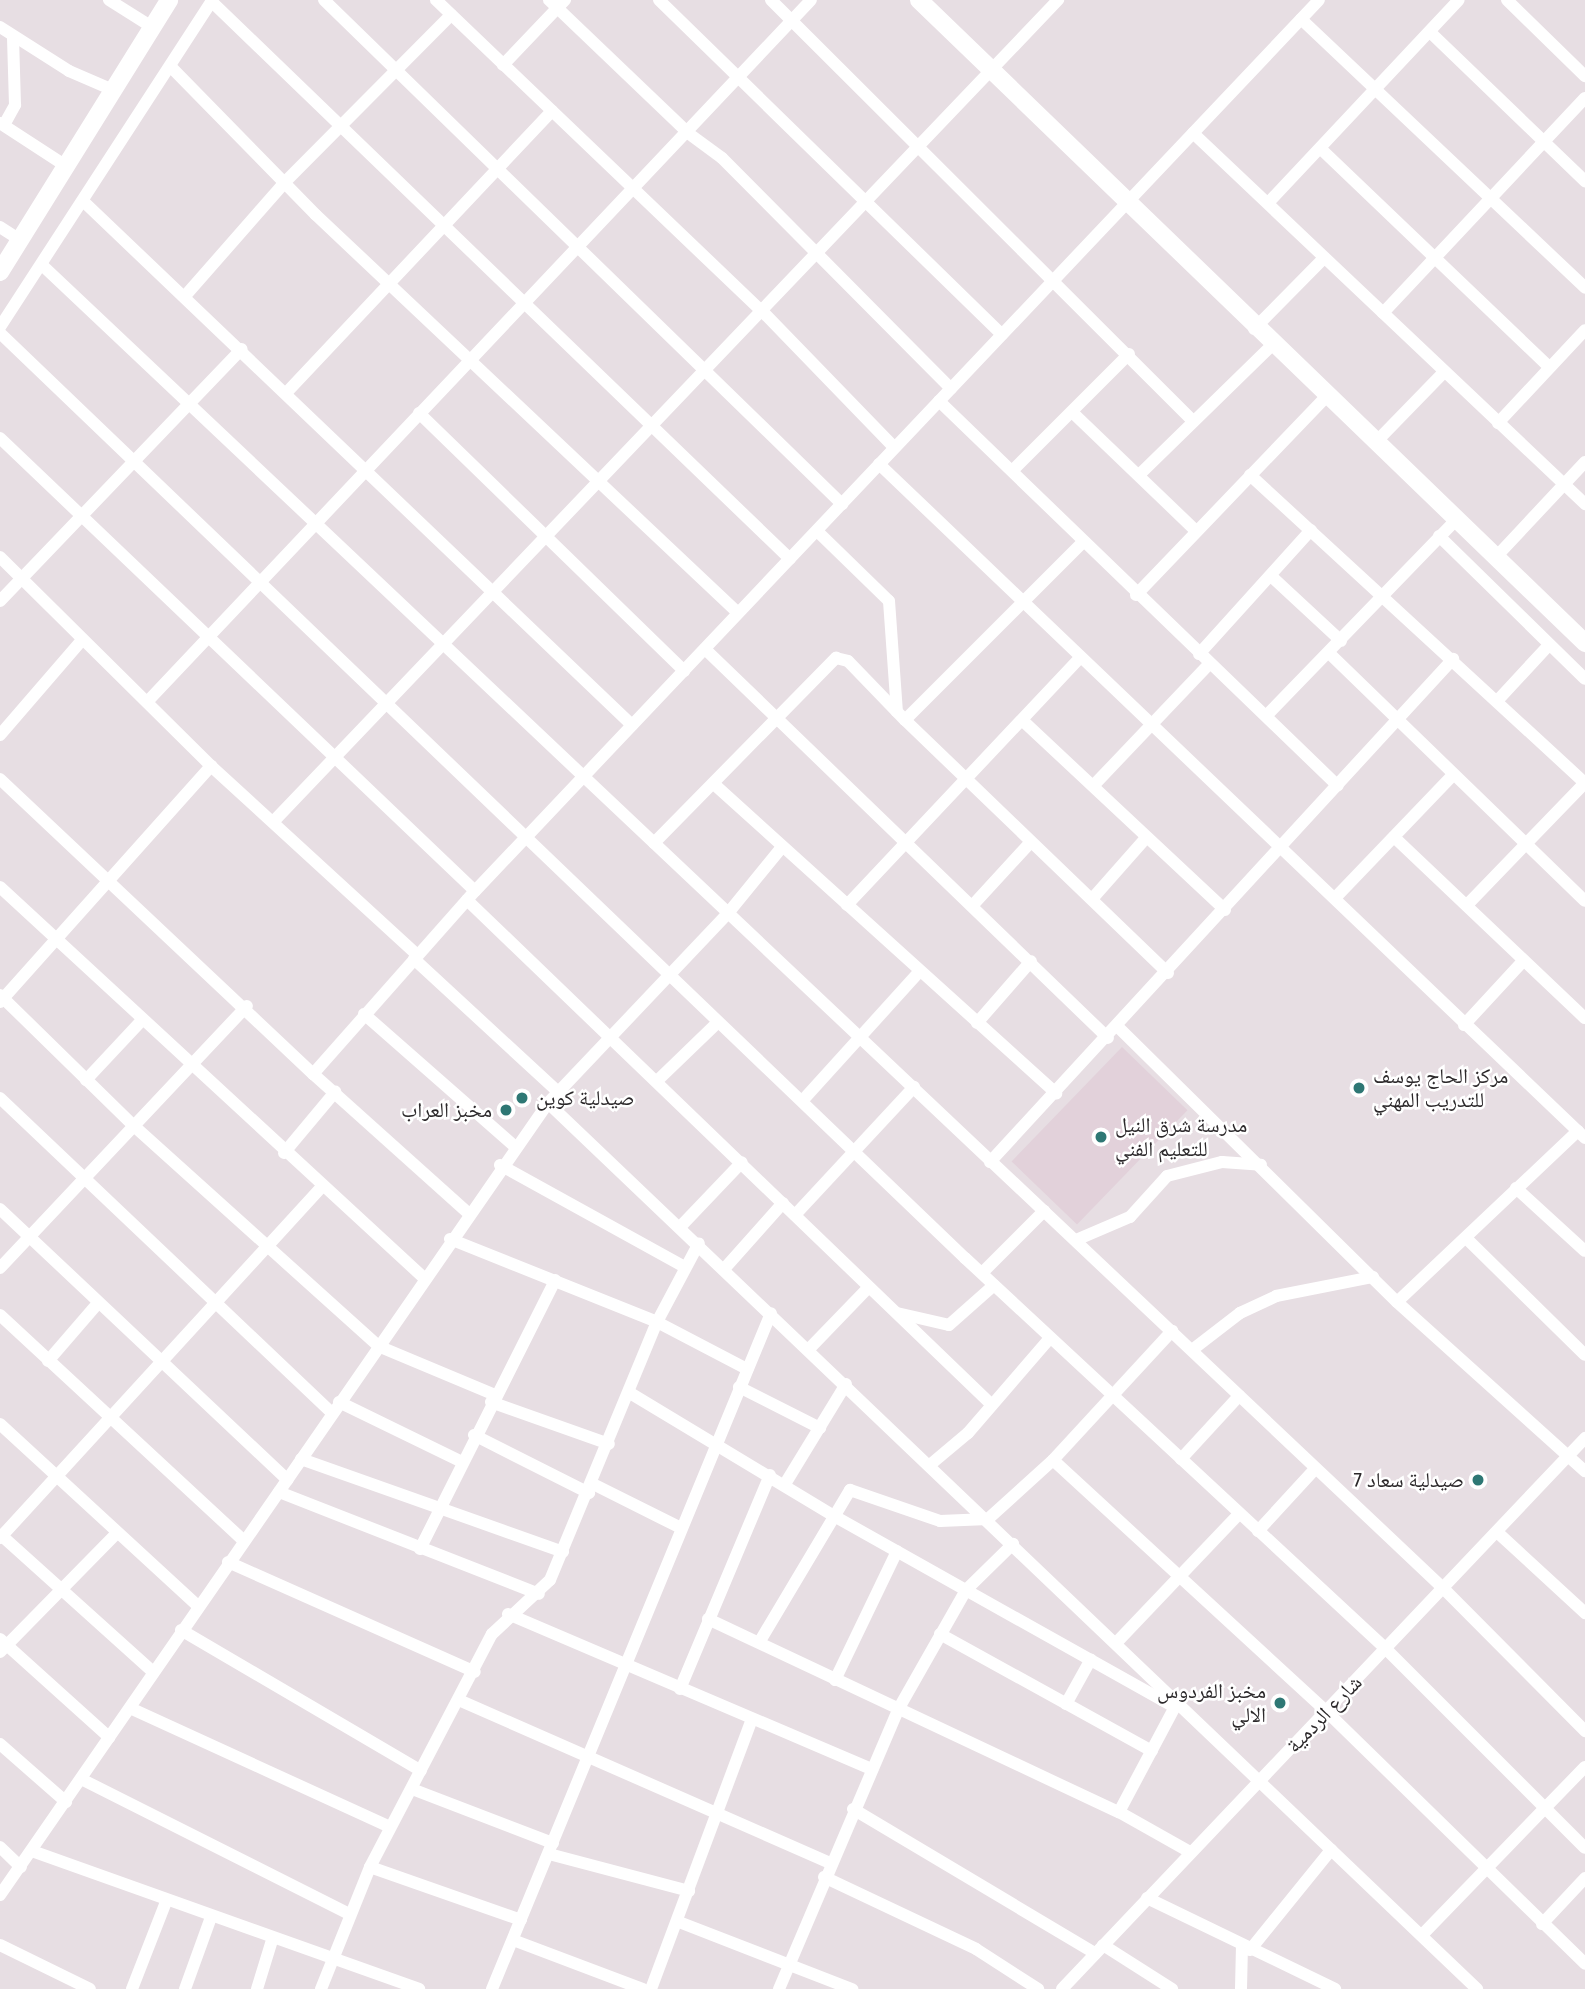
<!DOCTYPE html>
<html>
<head>
<meta charset="utf-8">
<style>
	body { margin:0 }
	#map { position:relative; width:1585px; height:1989px; overflow:hidden; background:#e7dee3; font-family:"Fira Sans Condensed","Noto Naskh Arabic",sans-serif }
	div>[style] { position:absolute }
	.built>* { inset:0; background:#e2d1da; transform-origin:0 0 }
	.street>* { height:12px; margin:-6px; padding:0 6px; transform-origin:6px; border-radius:6px; background:#fff }
	.secondary>* { height:18px; margin:-9px; padding:0 9px; transform-origin:9px; border-radius:9px; background:#fff }
	.dots>* { width:19px; height:19px; translate:-50% -50%; box-sizing:border-box; border:4px solid #fff; border-radius:50% }
	span { translate:-50% -50%; white-space:nowrap; text-align:center; line-height:1.15; -webkit-text-stroke:5px #fff; paint-order:stroke }
	.poi-label { font-size:21px; color:#2c292b }
	.left { translate:0 -50%; text-align:left }
	.right { translate:-100% -50%; text-align:right }
	.street-label { font-size:21px; color:#2c292b }
</style>
</head>
<body>
<div id="map">
	<div class="built">
		<div style="left:1122px;top:1047px;width:91px;height:159px;rotate:44deg"></div>
	</div>
	<div class="street">
		<div style="left:109px;top:0;width:51px;rotate:32.1deg"></div>
		<div style="left:324px;top:0;width:723px;rotate:44.22deg"></div>
		<div style="left:436px;top:0;width:452px;rotate:43.7deg"></div>
		<div style="left:763px;top:312px;width:188px;rotate:45.9deg"></div>
		<div style="left:549px;top:0;width:192px;rotate:43.7deg"></div>
		<div style="left:688px;top:133px;width:42px;rotate:36.3deg"></div>
		<div style="left:722px;top:158px;width:325px;rotate:45.2deg"></div>
		<div style="left:659px;top:0;width:479px;rotate:44.3deg"></div>
		<div style="left:771px;top:0;width:596px;rotate:44.93deg"></div>
		<div style="left:1507px;top:0;width:109px;rotate:44.3deg"></div>
		<div style="left:211px;top:1px;width:804px;rotate:43.94deg"></div>
		<div style="left:1301px;top:19px;width:391px;rotate:43.4deg"></div>
		<div style="left:0;top:27px;width:82px;rotate:32.5deg"></div>
		<div style="left:69px;top:71px;width:48px;rotate:23.4deg"></div>
		<div style="left:1431px;top:33px;width:214px;rotate:43.9deg"></div>
		<div style="left:503px;top:65px;width:90px;rotate:-46.4deg"></div>
		<div style="left:171px;top:67px;width:207px;rotate:45.6deg"></div>
		<div style="left:316px;top:215px;width:580px;rotate:43.32deg"></div>
		<div style="left:0;top:123px;width:79px;rotate:33.1deg"></div>
		<div style="left:4px;top:125px;width:23px;rotate:-61deg"></div>
		<div style="left:15px;top:105px;width:69px;rotate:-91.7deg"></div>
		<div style="left:1193px;top:133px;width:540px;rotate:43.42deg"></div>
		<div style="left:1321px;top:149px;width:315px;rotate:43.7deg"></div>
		<div style="left:83px;top:201px;width:759px;rotate:43.67deg"></div>
		<div style="left:1269px;top:202px;width:277px;rotate:-46.8deg"></div>
		<div style="left:0;top:227px;width:24px;rotate:33deg"></div>
		<div style="left:42px;top:265px;width:1927px;rotate:43.36deg"></div>
		<div style="left:1443px;top:1588px;width:202px;rotate:45.2deg"></div>
		<div style="left:185px;top:296px;width:154px;rotate:-48.7deg"></div>
		<div style="left:287px;top:180px;width:233px;rotate:-45.2deg"></div>
		<div style="left:1383px;top:313px;width:295px;rotate:-46.8deg"></div>
		<div style="left:0;top:327px;width:390px;rotate:-57deg"></div>
		<div style="left:1254px;top:329px;width:100px;rotate:-45.4deg"></div>
		<div style="left:0;top:333px;width:1337px;rotate:43.79deg"></div>
		<div style="left:965px;top:1258px;width:575px;rotate:42.88deg"></div>
		<div style="left:1386px;top:1649px;width:281px;rotate:45deg"></div>
		<div style="left:288px;top:391px;width:385px;rotate:-46.7deg"></div>
		<div style="left:939px;top:401px;width:554px;rotate:43.98deg"></div>
		<div style="left:1072px;top:412px;width:172px;rotate:43.8deg"></div>
		<div style="left:419px;top:413px;width:370px;rotate:44.2deg"></div>
		<div style="left:1498px;top:423px;width:127px;rotate:-46.9deg"></div>
		<div style="left:0;top:438px;width:656px;rotate:43.64deg"></div>
		<div style="left:1376px;top:442px;width:98px;rotate:-45.8deg"></div>
		<div style="left:879px;top:464px;width:976px;rotate:43.67deg"></div>
		<div style="left:1013px;top:470px;width:164px;rotate:-45deg"></div>
		<div style="left:1140px;top:474px;width:185px;rotate:-44.3deg"></div>
		<div style="left:1250px;top:475px;width:455px;rotate:42.6deg"></div>
		<div style="left:817px;top:531px;width:100px;rotate:44.2deg"></div>
		<div style="left:889px;top:601px;width:111px;rotate:85.9deg"></div>
		<div style="left:1439px;top:536px;width:204px;rotate:44.4deg"></div>
		<div style="left:0;top:557px;width:297px;rotate:44.7deg"></div>
		<div style="left:211px;top:766px;width:280px;rotate:42.5deg"></div>
		<div style="left:1496px;top:557px;width:130px;rotate:-46.9deg"></div>
		<div style="left:1272px;top:577px;width:94px;rotate:42.8deg"></div>
		<div style="left:1136px;top:595px;width:274px;rotate:-46.2deg"></div>
		<div style="left:0;top:601px;width:349px;rotate:-46.2deg"></div>
		<div style="left:705px;top:649px;width:560px;rotate:43.99deg"></div>
		<div style="left:1329px;top:653px;width:356px;rotate:44.1deg"></div>
		<div style="left:1199px;top:654px;width:167px;rotate:-47.9deg"></div>
		<div style="left:1498px;top:700px;width:75px;rotate:-47.2deg"></div>
		<div style="left:147px;top:702px;width:966px;rotate:-46.59deg"></div>
		<div style="left:1267px;top:715px;width:272px;rotate:-45.9deg"></div>
		<div style="left:905px;top:720px;width:365px;rotate:43.9deg"></div>
		<div style="left:1022px;top:720px;width:278px;rotate:43.1deg"></div>
		<div style="left:0;top:735px;width:125px;rotate:-49.2deg"></div>
		<div style="left:0;top:779px;width:430px;rotate:43.3deg"></div>
		<div style="left:715px;top:785px;width:460px;rotate:42.1deg"></div>
		<div style="left:1093px;top:786px;width:168px;rotate:-46.4deg"></div>
		<div style="left:273px;top:822px;width:1137px;rotate:-46.32deg"></div>
		<div style="left:1394px;top:837px;width:263px;rotate:43.5deg"></div>
		<div style="left:654px;top:843px;width:260px;rotate:-45.5deg"></div>
		<div style="left:836px;top:658px;width:12px;rotate:14deg"></div>
		<div style="left:848px;top:661px;width:82px;rotate:46deg"></div>
		<div style="left:905px;top:720px;width:250px;rotate:-45deg"></div>
		<div style="left:0;top:887px;width:575px;rotate:42.68deg"></div>
		<div style="left:1335px;top:898px;width:169px;rotate:-46.2deg"></div>
		<div style="left:1092px;top:899px;width:81px;rotate:-48.5deg"></div>
		<div style="left:467px;top:900px;width:728px;rotate:43.89deg"></div>
		<div style="left:847px;top:905px;width:337px;rotate:-46.7deg"></div>
		<div style="left:1467px;top:905px;width:170px;rotate:-46deg"></div>
		<div style="left:972px;top:906px;width:84px;rotate:-47.4deg"></div>
		<div style="left:414px;top:959px;width:196px;rotate:42.7deg"></div>
		<div style="left:0;top:995px;width:187px;rotate:44.4deg"></div>
		<div style="left:134px;top:1126px;width:329px;rotate:42deg"></div>
		<div style="left:378px;top:1346px;width:125px;rotate:22.7deg"></div>
		<div style="left:0;top:1002px;width:317px;rotate:-48.2deg"></div>
		<div style="left:364px;top:1014px;width:200px;rotate:41.3deg"></div>
		<div style="left:977px;top:1023px;width:82px;rotate:-48.9deg"></div>
		<div style="left:1464px;top:1025px;width:88px;rotate:-47.3deg"></div>
		<div style="left:1119px;top:1028px;width:390px;rotate:44.6deg"></div>
		<div style="left:1397px;top:1302px;width:253px;rotate:42deg"></div>
		<div style="left:86px;top:1080px;width:83px;rotate:-46.9deg"></div>
		<div style="left:658px;top:1080px;width:83px;rotate:-44deg"></div>
		<div style="left:0;top:1098px;width:458px;rotate:43.5deg"></div>
		<div style="left:803px;top:1100px;width:171px;rotate:-47.8deg"></div>
		<div style="left:548px;top:1103px;width:263px;rotate:-46.5deg"></div>
		<div style="left:729px;top:912px;width:84px;rotate:-50.8deg"></div>
		<div style="left:284px;top:1153px;width:80px;rotate:-50.1deg"></div>
		<div style="left:990px;top:1162px;width:684px;rotate:-47.37deg"></div>
		<div style="left:500px;top:1165px;width:211px;rotate:28.9deg"></div>
		<div style="left:1516px;top:1188px;width:93px;rotate:42.4deg"></div>
		<div style="left:0;top:1209px;width:395px;rotate:43.3deg"></div>
		<div style="left:467px;top:1212px;width:207px;rotate:-138.1deg"></div>
		<div style="left:313px;top:1074px;width:244px;rotate:-48.5deg"></div>
		<div style="left:475px;top:891px;width:1227px;rotate:-46.55deg"></div>
		<div style="left:795px;top:1215px;width:175px;rotate:-47.1deg"></div>
		<div style="left:681px;top:1226px;width:88px;rotate:-46.4deg"></div>
		<div style="left:450px;top:1239px;width:223px;rotate:21.8deg"></div>
		<div style="left:657px;top:1322px;width:102px;rotate:27.6deg"></div>
		<div style="left:1467px;top:1239px;width:165px;rotate:44.5deg"></div>
		<div style="left:1076px;top:1240px;width:59px;rotate:-23.1deg"></div>
		<div style="left:1130px;top:1217px;width:55px;rotate:-47.9deg"></div>
		<div style="left:1167px;top:1176px;width:57px;rotate:-14.3deg"></div>
		<div style="left:1222px;top:1162px;width:39px;rotate:4deg"></div>
		<div style="left:0;top:1268px;width:360px;rotate:-46.7deg"></div>
		<div style="left:725px;top:1268px;width:87px;rotate:-48.3deg"></div>
		<div style="left:982px;top:1273px;width:88px;rotate:-45deg"></div>
		<div style="left:1397px;top:1302px;width:249px;rotate:-43.4deg"></div>
		<div style="left:897px;top:1313px;width:53px;rotate:13deg"></div>
		<div style="left:949px;top:1325px;width:60px;rotate:-41.6deg"></div>
		<div style="left:0;top:1315px;width:333px;rotate:42.8deg"></div>
		<div style="left:809px;top:1349px;width:85px;rotate:-46deg"></div>
		<div style="left:1192px;top:1350px;width:61px;rotate:-37.6deg"></div>
		<div style="left:1240px;top:1313px;width:40px;rotate:-25deg"></div>
		<div style="left:1276px;top:1296px;width:99px;rotate:-11.1deg"></div>
		<div style="left:48px;top:1361px;width:77px;rotate:-49.2deg"></div>
		<div style="left:739px;top:1387px;width:91px;rotate:26.8deg"></div>
		<div style="left:630px;top:1393px;width:238px;rotate:31.1deg"></div>
		<div style="left:834px;top:1516px;width:391px;rotate:29.3deg"></div>
		<div style="left:339px;top:1402px;width:135px;rotate:26deg"></div>
		<div style="left:491px;top:1402px;width:125px;rotate:19.6deg"></div>
		<div style="left:0;top:1424px;width:269px;rotate:42.6deg"></div>
		<div style="left:474px;top:1435px;width:129px;rotate:26.8deg"></div>
		<div style="left:301px;top:1459px;width:278px;rotate:19.5deg"></div>
		<div style="left:1181px;top:1459px;width:86px;rotate:-47.4deg"></div>
		<div style="left:1053px;top:1460px;width:371px;rotate:42.6deg"></div>
		<div style="left:1326px;top:1711px;width:362px;rotate:44.3deg"></div>
		<div style="left:931px;top:1464px;width:48px;rotate:-40deg"></div>
		<div style="left:968px;top:1433px;width:125px;rotate:-49.2deg"></div>
		<div style="left:593px;top:1484px;width:96px;rotate:26.6deg"></div>
		<div style="left:785px;top:1484px;width:117px;rotate:-58.6deg"></div>
		<div style="left:279px;top:1492px;width:279px;rotate:21.4deg"></div>
		<div style="left:1258px;top:1531px;width:83px;rotate:-47.4deg"></div>
		<div style="left:1497px;top:1532px;width:120px;rotate:42.6deg"></div>
		<div style="left:2px;top:1536px;width:203px;rotate:42deg"></div>
		<div style="left:0;top:1538px;width:476px;rotate:-47.5deg"></div>
		<div style="left:420px;top:1549px;width:301px;rotate:-63.3deg"></div>
		<div style="left:228px;top:1562px;width:270px;rotate:24deg"></div>
		<div style="left:508px;top:1614px;width:396px;rotate:23.1deg"></div>
		<div style="left:708px;top:1619px;width:454px;rotate:25.2deg"></div>
		<div style="left:1119px;top:1812px;width:81px;rotate:29.4deg"></div>
		<div style="left:181px;top:1630px;width:278px;rotate:30.4deg"></div>
		<div style="left:940px;top:1634px;width:242px;rotate:28.9deg"></div>
		<div style="left:0;top:1639px;width:147px;rotate:42deg"></div>
		<div style="left:760px;top:1641px;width:176px;rotate:-59.2deg"></div>
		<div style="left:850px;top:1490px;width:95px;rotate:19deg"></div>
		<div style="left:940px;top:1521px;width:48px;rotate:-2.4deg"></div>
		<div style="left:988px;top:1519px;width:88px;rotate:-42.2deg"></div>
		<div style="left:1053px;top:1460px;width:176px;rotate:-47.3deg"></div>
		<div style="left:1117px;top:1642px;width:177px;rotate:-46.4deg"></div>
		<div style="left:0;top:1652px;width:167px;rotate:-45.5deg"></div>
		<div style="left:835px;top:1680px;width:143px;rotate:-64.3deg"></div>
		<div style="left:680px;top:1689px;width:232px;rotate:-67.2deg"></div>
		<div style="left:461px;top:1701px;width:403px;rotate:23.7deg"></div>
		<div style="left:1066px;top:1704px;width:51px;rotate:-60.9deg"></div>
		<div style="left:130px;top:1708px;width:286px;rotate:24.6deg"></div>
		<div style="left:0;top:1744px;width:88px;rotate:41.3deg"></div>
		<div style="left:81px;top:1779px;width:300px;rotate:26.7deg"></div>
		<div style="left:412px;top:1789px;width:151px;rotate:21deg"></div>
		<div style="left:853px;top:1809px;width:282px;rotate:30.8deg"></div>
		<div style="left:1119px;top:1812px;width:126px;rotate:-62deg"></div>
		<div style="left:0;top:1847px;width:29px;rotate:44deg"></div>
		<div style="left:32px;top:1851px;width:411px;rotate:19.6deg"></div>
		<div style="left:549px;top:1854px;width:145px;rotate:14.8deg"></div>
		<div style="left:370px;top:1867px;width:160px;rotate:19.3deg"></div>
		<div style="left:824px;top:1877px;width:168px;rotate:25.3deg"></div>
		<div style="left:976px;top:1949px;width:74px;rotate:32.8deg"></div>
		<div style="left:0;top:1895px;width:963px;rotate:-55.32deg"></div>
		<div style="left:548px;top:1103px;width:1284px;rotate:43.64deg"></div>
		<div style="left:1147px;top:1898px;width:209px;rotate:25.8deg"></div>
		<div style="left:679px;top:1922px;width:186px;rotate:21.2deg"></div>
		<div style="left:1542px;top:1924px;width:63px;rotate:-46.9deg"></div>
		<div style="left:1422px;top:1935px;width:234px;rotate:-45.9deg"></div>
		<div style="left:513px;top:1940px;width:139px;rotate:20.7deg"></div>
		<div style="left:0;top:1945px;width:100px;rotate:26.1deg"></div>
		<div style="left:1103px;top:1945px;width:82px;rotate:32.5deg"></div>
		<div style="left:1250px;top:1950px;width:129px;rotate:-51deg"></div>
		<div style="left:132px;top:1989px;width:93px;rotate:-68.7deg"></div>
		<div style="left:185px;top:1989px;width:77px;rotate:-70.1deg"></div>
		<div style="left:257px;top:1989px;width:54px;rotate:-72.9deg"></div>
		<div style="left:321px;top:1989px;width:131px;rotate:-68.1deg"></div>
		<div style="left:370px;top:1867px;width:263px;rotate:-62.4deg"></div>
		<div style="left:492px;top:1634px;width:79px;rotate:-43deg"></div>
		<div style="left:550px;top:1580px;width:279px;rotate:-67.5deg"></div>
		<div style="left:657px;top:1322px;width:89px;rotate:-62deg"></div>
		<div style="left:492px;top:1989px;width:731px;rotate:-67.57deg"></div>
		<div style="left:651px;top:1989px;width:286px;rotate:-69.5deg"></div>
		<div style="left:779px;top:1989px;width:306px;rotate:-66.9deg"></div>
		<div style="left:899px;top:1708px;width:136px;rotate:-60.4deg"></div>
		<div style="left:966px;top:1590px;width:66px;rotate:-44.4deg"></div>
		<div style="left:1062px;top:1989px;width:760px;rotate:-46.49deg"></div>
		<div style="left:1241px;top:1989px;width:43px;rotate:-88.7deg"></div>
	</div>
	<div class="secondary">
		<div style="left:919px;top:0;width:926px;rotate:43.99deg"></div>
		<div style="left:0;top:272px;width:320px;rotate:-58.1deg"></div>
	</div>
	<div class="dots">
		<div style="left:1359px;top:1088px;background:#2e7774"></div>
		<div style="left:522px;top:1098px;background:#2e7774"></div>
		<div style="left:506px;top:1110px;background:#2e7774"></div>
		<div style="left:1101px;top:1137px;background:#2e7774"></div>
		<div style="left:1478px;top:1480px;background:#2e7774"></div>
		<div style="left:1280px;top:1703px;background:#2e7774"></div>
	</div>
	<div class="poi-label">
		<span class="left" style="left:1373px;top:1088px">مركز الحاج يوسف<br>للتدريب المهني</span>
		<span class="left" style="left:536px;top:1098px">صيدلية كوين</span>
		<span class="right" style="left:492px;top:1110px">مخبز العراب</span>
		<span class="left" style="left:1115px;top:1137px">مدرسة شرق النيل<br>للتعليم الفني</span>
		<span class="right" style="left:1464px;top:1480px">صيدلية سعاد 7</span>
		<span class="right" style="left:1266px;top:1703px">مخبز الفردوس<br>الالي</span>
	</div>
	<div class="street-label">
		<span style="left:1324px;top:1714px;rotate:-46deg">شارع الردمية</span>
	</div>
</div>
</body>
</html>
